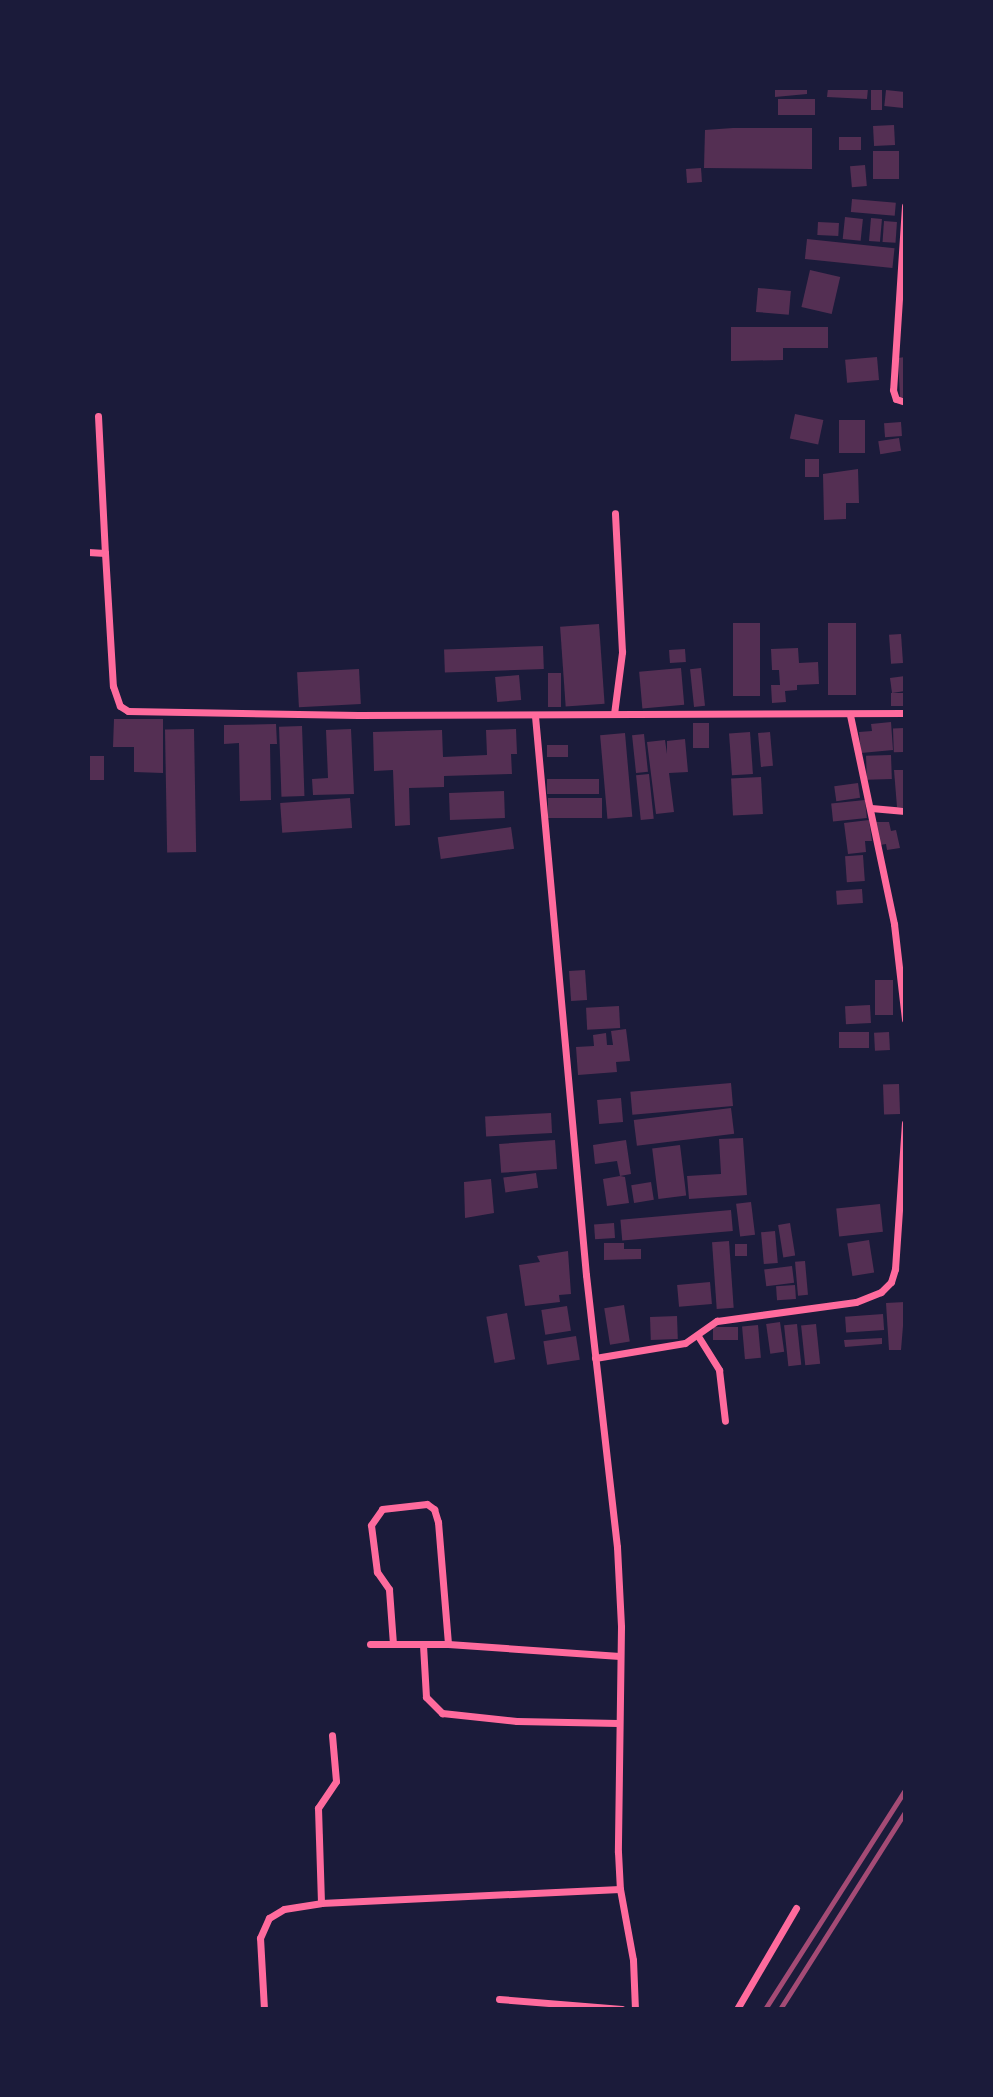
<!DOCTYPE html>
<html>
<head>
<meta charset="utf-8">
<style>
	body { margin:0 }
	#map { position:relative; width:993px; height:2097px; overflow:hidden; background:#1b1b3a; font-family:Merriweather,serif }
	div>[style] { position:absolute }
	.building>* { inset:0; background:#542f53; transform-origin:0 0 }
	.minor>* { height:7px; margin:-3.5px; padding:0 3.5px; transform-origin:3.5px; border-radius:3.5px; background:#ff6b9d }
	.rail>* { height:5px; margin:-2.5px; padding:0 2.5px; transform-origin:2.5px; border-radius:2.5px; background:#a44b75 }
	span { translate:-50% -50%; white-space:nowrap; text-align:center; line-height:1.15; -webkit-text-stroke:8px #1b1b3a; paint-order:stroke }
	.frame { position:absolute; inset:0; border:90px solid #1b1b3a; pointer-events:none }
</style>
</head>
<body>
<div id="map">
	<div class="building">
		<div style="clip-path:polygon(775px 88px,807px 88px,807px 94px,775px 97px)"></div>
		<div style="clip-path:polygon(828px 88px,868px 88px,867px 99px,827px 97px)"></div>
		<div style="left:871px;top:88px;width:11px;height:22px"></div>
		<div style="left:886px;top:90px;width:19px;height:16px;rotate:6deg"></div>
		<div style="left:778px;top:99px;width:37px;height:16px"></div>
		<div style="left:894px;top:125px;width:20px;height:21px;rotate:87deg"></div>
		<div style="clip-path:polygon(733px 128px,812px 128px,812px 169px,704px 168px,705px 130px)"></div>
		<div style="left:839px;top:137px;width:22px;height:13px"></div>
		<div style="left:899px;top:151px;width:28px;height:26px;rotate:90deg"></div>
		<div style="left:865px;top:165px;width:21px;height:15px;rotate:85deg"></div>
		<div style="left:701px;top:168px;width:14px;height:15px;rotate:86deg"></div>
		<div style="left:852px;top:199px;width:44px;height:13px;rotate:5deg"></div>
		<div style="left:845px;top:217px;width:18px;height:22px;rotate:6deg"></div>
		<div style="left:871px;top:218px;width:11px;height:23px;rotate:5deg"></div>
		<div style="left:884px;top:221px;width:13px;height:21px;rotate:4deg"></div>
		<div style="left:818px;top:222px;width:21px;height:13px;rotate:3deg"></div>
		<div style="left:807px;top:239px;width:88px;height:20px;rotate:6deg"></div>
		<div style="left:810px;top:270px;width:31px;height:38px;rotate:13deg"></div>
		<div style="left:758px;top:288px;width:33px;height:24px;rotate:5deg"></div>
		<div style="clip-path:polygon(731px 327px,828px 327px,828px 348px,783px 348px,783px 360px,731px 361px)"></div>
		<div style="left:877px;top:357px;width:23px;height:32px;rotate:85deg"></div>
		<div style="clip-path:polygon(905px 357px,905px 397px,900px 398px,898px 358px)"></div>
		<div style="left:795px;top:414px;width:29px;height:25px;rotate:12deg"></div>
		<div style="left:839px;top:420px;width:26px;height:33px"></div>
		<div style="left:901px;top:422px;width:14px;height:17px;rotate:86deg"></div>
		<div style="left:899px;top:438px;width:13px;height:21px;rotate:81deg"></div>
		<div style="left:805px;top:459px;width:14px;height:18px"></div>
		<div style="clip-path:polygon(858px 469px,859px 503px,846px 503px,846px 519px,824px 520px,823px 474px)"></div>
		<div style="left:733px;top:623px;width:27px;height:73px"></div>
		<div style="left:828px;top:623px;width:28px;height:72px"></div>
		<div style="left:599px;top:624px;width:80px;height:39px;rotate:86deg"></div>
		<div style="left:901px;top:634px;width:29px;height:12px;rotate:86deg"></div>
		<div style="left:543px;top:646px;width:23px;height:99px;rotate:88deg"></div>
		<div style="clip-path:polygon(798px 648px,799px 663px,818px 662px,819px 684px,797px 685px,797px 690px,785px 691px,786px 702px,772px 703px,771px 685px,780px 685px,779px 670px,772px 670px,771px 649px)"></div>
		<div style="left:685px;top:649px;width:13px;height:16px;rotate:86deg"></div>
		<div style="left:681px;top:668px;width:37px;height:42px;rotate:85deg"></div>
		<div style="left:701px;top:668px;width:38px;height:11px;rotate:84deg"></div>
		<div style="left:359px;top:669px;width:35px;height:62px;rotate:87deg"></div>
		<div style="left:548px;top:673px;width:13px;height:34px"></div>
		<div style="left:519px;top:675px;width:25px;height:24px;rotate:85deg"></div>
		<div style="clip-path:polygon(905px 676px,905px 691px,892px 693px,890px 678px)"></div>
		<div style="left:905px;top:693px;width:13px;height:14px;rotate:90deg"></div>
		<div style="clip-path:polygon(114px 719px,163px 719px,163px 773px,134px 772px,134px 747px,113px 747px)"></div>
		<div style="clip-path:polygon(891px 722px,893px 750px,861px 753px,859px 732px,872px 731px,871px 724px)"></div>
		<div style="left:693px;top:723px;width:16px;height:25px"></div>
		<div style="clip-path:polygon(276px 724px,277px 744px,270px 744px,271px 800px,240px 801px,239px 743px,224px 744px,224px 725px)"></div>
		<div style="left:302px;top:726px;width:70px;height:23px;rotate:88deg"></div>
		<div style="left:904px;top:728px;width:24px;height:11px;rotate:88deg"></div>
		<div style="left:194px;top:729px;width:123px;height:29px;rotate:89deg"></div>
		<div style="clip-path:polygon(351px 729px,354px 794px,313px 795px,312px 779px,328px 778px,326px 730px)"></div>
		<div style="clip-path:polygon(516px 729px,517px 754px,511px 754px,512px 774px,444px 776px,444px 787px,409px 788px,410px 825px,395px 826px,393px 770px,374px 771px,373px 732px,442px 730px,443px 757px,487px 755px,486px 730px)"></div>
		<div style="left:750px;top:732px;width:42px;height:21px;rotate:86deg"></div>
		<div style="left:770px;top:732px;width:34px;height:12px;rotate:85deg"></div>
		<div style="left:625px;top:733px;width:84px;height:25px;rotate:85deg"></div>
		<div style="left:644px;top:734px;width:38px;height:12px;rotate:84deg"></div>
		<div style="clip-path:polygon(685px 739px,688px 772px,669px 773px,674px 812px,656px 814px,647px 742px,665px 740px,667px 754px,667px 741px)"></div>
		<div style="left:568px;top:745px;width:12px;height:21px;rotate:90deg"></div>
		<div style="left:891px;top:755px;width:24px;height:25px;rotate:88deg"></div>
		<div style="left:88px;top:756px;width:16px;height:24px"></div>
		<div style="clip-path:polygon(894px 770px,905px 770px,905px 807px,897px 807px)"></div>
		<div style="left:649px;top:774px;width:45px;height:13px;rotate:84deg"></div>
		<div style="left:761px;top:777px;width:37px;height:30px;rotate:87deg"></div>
		<div style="left:599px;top:779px;width:15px;height:52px;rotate:90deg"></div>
		<div style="left:858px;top:783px;width:15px;height:24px;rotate:82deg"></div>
		<div style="left:504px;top:791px;width:27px;height:55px;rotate:88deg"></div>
		<div style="left:350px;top:798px;width:30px;height:70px;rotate:86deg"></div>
		<div style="left:602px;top:798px;width:20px;height:54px;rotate:90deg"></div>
		<div style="left:865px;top:800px;width:18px;height:34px;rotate:84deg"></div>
		<div style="clip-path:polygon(869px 820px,872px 841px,865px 841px,866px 852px,848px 854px,844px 823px)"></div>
		<div style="clip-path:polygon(875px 822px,889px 822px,891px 831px,896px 830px,900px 848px,887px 850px,886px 844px,880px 845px)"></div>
		<div style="left:511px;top:827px;width:22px;height:74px;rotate:82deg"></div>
		<div style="left:863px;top:855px;width:26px;height:18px;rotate:86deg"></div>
		<div style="left:862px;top:889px;width:14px;height:26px;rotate:86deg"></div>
		<div style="left:585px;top:970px;width:30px;height:16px;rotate:86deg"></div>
		<div style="left:875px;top:980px;width:18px;height:35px"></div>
		<div style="left:870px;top:1005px;width:18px;height:25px;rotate:87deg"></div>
		<div style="left:619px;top:1006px;width:22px;height:33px;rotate:87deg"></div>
		<div style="clip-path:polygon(626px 1029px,630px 1061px,616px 1062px,617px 1072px,578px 1075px,576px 1047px,594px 1046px,593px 1035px,606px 1033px,607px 1045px,613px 1045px,611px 1031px)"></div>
		<div style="left:869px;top:1032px;width:16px;height:30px;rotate:90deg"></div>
		<div style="left:889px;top:1032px;width:18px;height:15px;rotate:87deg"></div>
		<div style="left:731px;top:1083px;width:23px;height:101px;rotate:85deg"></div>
		<div style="left:899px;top:1084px;width:30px;height:16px;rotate:88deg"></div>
		<div style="left:621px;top:1098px;width:24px;height:24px;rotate:85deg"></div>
		<div style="left:731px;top:1108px;width:26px;height:98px;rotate:83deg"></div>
		<div style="left:551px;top:1113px;width:20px;height:66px;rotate:87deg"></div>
		<div style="clip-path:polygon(743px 1138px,747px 1195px,689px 1199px,687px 1176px,721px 1174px,719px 1139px)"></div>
		<div style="left:555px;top:1140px;width:29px;height:56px;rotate:86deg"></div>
		<div style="clip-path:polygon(626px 1140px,631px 1174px,620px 1176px,617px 1161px,595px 1164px,593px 1145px)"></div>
		<div style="left:680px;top:1145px;width:51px;height:28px;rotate:83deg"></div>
		<div style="left:536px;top:1173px;width:15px;height:33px;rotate:82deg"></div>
		<div style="clip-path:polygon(620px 1176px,625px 1177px,629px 1203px,607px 1206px,603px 1179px)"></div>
		<div style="clip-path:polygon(491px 1179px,494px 1213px,465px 1218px,464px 1182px)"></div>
		<div style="left:651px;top:1182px;width:18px;height:20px;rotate:81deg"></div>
		<div style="left:751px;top:1202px;width:33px;height:15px;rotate:83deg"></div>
		<div style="left:880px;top:1204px;width:28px;height:44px;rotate:84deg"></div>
		<div style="left:731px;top:1210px;width:21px;height:111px;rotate:85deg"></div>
		<div style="left:614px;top:1223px;width:15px;height:20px;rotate:86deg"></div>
		<div style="left:790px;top:1223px;width:33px;height:12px;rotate:81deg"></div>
		<div style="left:775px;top:1231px;width:32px;height:14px;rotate:85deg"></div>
		<div style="left:869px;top:1240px;width:33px;height:22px;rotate:81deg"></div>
		<div style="left:729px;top:1241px;width:67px;height:17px;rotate:86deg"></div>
		<div style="clip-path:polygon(604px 1243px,624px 1243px,624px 1249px,641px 1249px,641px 1259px,604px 1260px)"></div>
		<div style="left:747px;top:1244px;width:12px;height:12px;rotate:90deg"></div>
		<div style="clip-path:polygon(568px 1251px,571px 1294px,559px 1295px,560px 1302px,525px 1306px,519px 1265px,540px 1262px,537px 1256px)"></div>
		<div style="left:805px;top:1261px;width:34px;height:10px;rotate:85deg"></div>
		<div style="left:792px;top:1266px;width:17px;height:28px;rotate:83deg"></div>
		<div style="left:710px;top:1282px;width:22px;height:33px;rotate:85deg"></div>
		<div style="left:795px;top:1285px;width:14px;height:19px;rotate:86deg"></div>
		<div style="clip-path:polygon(905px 1302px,901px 1350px,889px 1350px,886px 1303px)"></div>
		<div style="left:624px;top:1305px;width:37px;height:20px;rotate:81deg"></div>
		<div style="left:567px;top:1306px;width:25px;height:26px;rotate:81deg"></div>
		<div style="left:507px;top:1313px;width:47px;height:21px;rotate:80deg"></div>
		<div style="left:883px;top:1314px;width:16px;height:38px;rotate:86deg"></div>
		<div style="left:677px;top:1316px;width:23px;height:27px;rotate:88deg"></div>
		<div style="left:780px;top:1322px;width:30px;height:14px;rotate:82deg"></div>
		<div style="left:797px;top:1324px;width:41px;height:13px;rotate:84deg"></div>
		<div style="left:816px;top:1324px;width:40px;height:15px;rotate:84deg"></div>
		<div style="left:758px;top:1325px;width:33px;height:16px;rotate:85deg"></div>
		<div style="left:738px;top:1327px;width:13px;height:25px;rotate:90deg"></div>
		<div style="left:576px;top:1336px;width:24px;height:33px;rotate:81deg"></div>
		<div style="clip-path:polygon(882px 1338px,882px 1344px,845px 1347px,844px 1340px)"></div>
	</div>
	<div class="minor">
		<div style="left:905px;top:206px;width:184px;rotate:93.7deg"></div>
		<div style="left:893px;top:390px;width:9px;rotate:72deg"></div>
		<div style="left:896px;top:399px;width:9px;rotate:18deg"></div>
		<div style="left:98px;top:416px;width:137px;rotate:87.1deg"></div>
		<div style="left:88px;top:552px;width:17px;rotate:3deg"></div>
		<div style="left:105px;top:553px;width:133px;rotate:86.6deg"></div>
		<div style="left:113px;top:686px;width:21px;rotate:71deg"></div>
		<div style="left:120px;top:706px;width:9px;rotate:32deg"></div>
		<div style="left:128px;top:711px;width:230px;rotate:1deg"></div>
		<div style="left:358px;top:715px;width:547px;rotate:-0.21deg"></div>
		<div style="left:614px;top:714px;width:63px;rotate:-82.6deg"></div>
		<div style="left:622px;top:652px;width:139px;rotate:-92.9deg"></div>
		<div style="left:850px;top:715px;width:214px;rotate:78.1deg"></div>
		<div style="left:894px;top:924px;width:96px;rotate:83.4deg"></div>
		<div style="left:535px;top:716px;width:561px;rotate:84.79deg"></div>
		<div style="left:586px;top:1275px;width:274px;rotate:83.5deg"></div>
		<div style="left:617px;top:1547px;width:80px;rotate:87.1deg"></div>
		<div style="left:621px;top:1627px;width:225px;rotate:90.8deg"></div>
		<div style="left:618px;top:1852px;width:37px;rotate:87deg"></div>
		<div style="left:620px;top:1889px;width:72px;rotate:79.6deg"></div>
		<div style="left:633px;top:1960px;width:49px;rotate:87.7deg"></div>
		<div style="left:871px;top:808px;width:34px;rotate:5deg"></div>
		<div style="left:698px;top:1336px;width:40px;rotate:58deg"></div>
		<div style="left:719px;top:1370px;width:51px;rotate:83.3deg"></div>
		<div style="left:595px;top:1358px;width:91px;rotate:-9.5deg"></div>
		<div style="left:685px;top:1343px;width:39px;rotate:-35deg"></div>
		<div style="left:717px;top:1321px;width:140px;rotate:-7.8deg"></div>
		<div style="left:856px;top:1302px;width:27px;rotate:-22deg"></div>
		<div style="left:881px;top:1292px;width:14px;rotate:-45deg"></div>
		<div style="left:891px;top:1282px;width:14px;rotate:-73deg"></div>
		<div style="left:895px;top:1269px;width:146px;rotate:-86.1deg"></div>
		<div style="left:370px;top:1644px;width:78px"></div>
		<div style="left:448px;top:1644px;width:172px;rotate:4deg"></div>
		<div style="left:393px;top:1644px;width:55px;rotate:-94.2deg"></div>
		<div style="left:389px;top:1589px;width:21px;rotate:-125deg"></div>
		<div style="left:377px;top:1572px;width:47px;rotate:-97.3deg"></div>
		<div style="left:371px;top:1525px;width:19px;rotate:-55deg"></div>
		<div style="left:382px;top:1509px;width:45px;rotate:-6.3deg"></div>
		<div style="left:427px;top:1504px;width:9px;rotate:36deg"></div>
		<div style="left:434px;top:1509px;width:14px;rotate:73deg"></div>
		<div style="left:438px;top:1522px;width:122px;rotate:85.3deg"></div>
		<div style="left:423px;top:1645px;width:52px;rotate:86.7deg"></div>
		<div style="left:426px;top:1697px;width:23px;rotate:45deg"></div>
		<div style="left:442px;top:1713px;width:75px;rotate:6.1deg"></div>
		<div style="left:517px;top:1721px;width:101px;rotate:1.1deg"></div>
		<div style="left:321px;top:1903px;width:95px;rotate:-91.8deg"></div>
		<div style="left:318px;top:1808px;width:32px;rotate:-56deg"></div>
		<div style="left:336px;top:1781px;width:46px;rotate:-95deg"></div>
		<div style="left:499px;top:1999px;width:123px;rotate:4.6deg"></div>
		<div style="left:264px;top:2009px;width:71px;rotate:-93.2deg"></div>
		<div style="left:260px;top:1938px;width:22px;rotate:-66deg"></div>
		<div style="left:269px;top:1918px;width:17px;rotate:-31deg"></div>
		<div style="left:284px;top:1909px;width:37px;rotate:-9deg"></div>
		<div style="left:321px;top:1903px;width:299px;rotate:-2.7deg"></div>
		<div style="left:737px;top:2009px;width:117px;rotate:-59.7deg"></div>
	</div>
	<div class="rail">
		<div style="left:765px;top:2009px;width:260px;rotate:-57.4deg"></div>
		<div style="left:780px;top:2009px;width:233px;rotate:-57.6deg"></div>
	</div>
	<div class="frame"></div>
</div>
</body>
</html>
